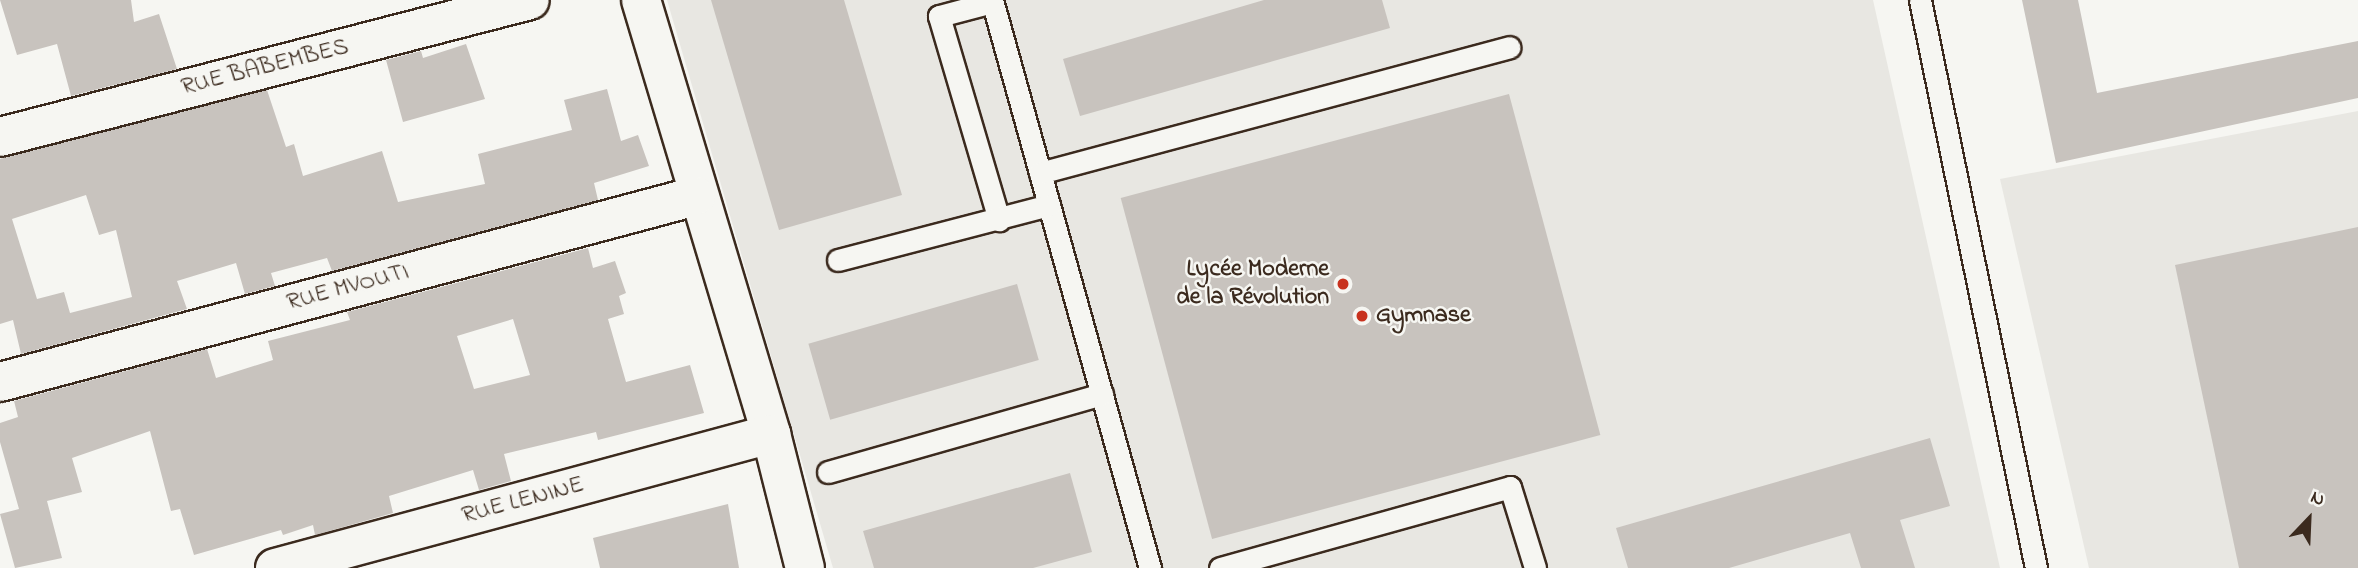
<!DOCTYPE html>
<html>
<head>
<meta charset="utf-8">
<style>
	body { margin:0 }
	#map { position:relative; width:2358px; height:568px; overflow:hidden; background:#f6f6f2; font-family:"Indie Flower",sans-serif }
	div>[style] { position:absolute }
	.built>* { inset:0; background:#e8e7e2 }
	.building>* { inset:0; background:#c8c3be; transform-origin:0 0 }
	.roads { filter:drop-shadow(2px 0 #3b2a1e) drop-shadow(-2px 0 #3b2a1e) drop-shadow(0 2px #3b2a1e) drop-shadow(0 -2px #3b2a1e) }
	.service>* { height:21px; margin:-10.5px; padding:0 10.5px; transform-origin:10.5px; border-radius:10.5px; background:#f6f6f2 }
	.minor>* { height:38px; margin:-19px; padding:0 19px; transform-origin:19px; border-radius:19px; background:#f6f6f2 }
	.dots>* { width:19px; height:19px; translate:-50% -50%; box-sizing:border-box; border:4px solid #f6f6f2; border-radius:50% }
	span { translate:-50% -50%; white-space:nowrap; text-align:center; line-height:1.15; -webkit-text-stroke:5px #f6f6f2; paint-order:stroke }
	.street-label { font-size:24px; color:#3b2a1e }
	.poi-label { font-size:24px; color:#3b2a1e; font-weight:700 }
	.right { translate:-100% -50%; text-align:right }
	.left { translate:0 -50%; text-align:left }
	.north { position:absolute; left:2274px; top:484px; width:70px; height:70px; -webkit-text-stroke:5px #f6f6f2; paint-order:stroke; rotate:23deg; font-size:19px; font-weight:700; line-height:28px; text-align:center; color:#3b2a1e }
	.north::after { content:''; display:block; margin:auto; width:24px; height:32px; background:#3b2a1e; clip-path:polygon(50% 0,100% 100%,50% 72%,0 100%) }
</style>
</head>
<body>
<div id="map">
	<div class="built">
		<div style="clip-path:polygon(667px 0,1873px 0,2000px 568px,833px 568px)"></div>
		<div style="clip-path:polygon(2358px 111px,2358px 568px,2089px 568px,2000px 179px)"></div>
	</div>
	<div class="building">
		<div style="clip-path:polygon(0 0,131px 0,134px 22px,159px 14px,177px 69px,71px 96px,57px 44px,17px 55px)"></div>
		<div style="clip-path:polygon(711px 0,844px 0,902px 195px,779px 230px)"></div>
		<div style="clip-path:polygon(1264px 0,1382px 0,1390px 28px,1080px 116px,1063px 59px)"></div>
		<div style="clip-path:polygon(2022px 0,2078px 0,2097px 93px,2358px 41px,2358px 98px,2056px 163px)"></div>
		<div style="clip-path:polygon(466px 44px,485px 99px,403px 122px,386px 60px,421px 51px,423px 58px)"></div>
		<div style="clip-path:polygon(evenodd,607px 89px,621px 141px,638px 135px,649px 166px,594px 183px,598px 200px,332px 271px,327px 258px,271px 273px,275px 286px,245px 294px,236px 263px,177px 281px,187px 309px,21px 354px,13px 320px,0 324px,0 159px,267px 90px,286px 147px,294px 144px,303px 176px,382px 151px,398px 202px,485px 184px,478px 154px,572px 130px,564px 100px,607px 89px,86px 195px,99px 235px,116px 230px,132px 297px,70px 313px,64px 292px,37px 299px,12px 219px,86px 195px)"></div>
		<div style="left:1509px;top:94px;width:353px;height:402px;rotate:75deg"></div>
		<div style="clip-path:polygon(2358px 227px,2358px 568px,2239px 568px,2175px 265px)"></div>
		<div style="clip-path:polygon(evenodd,588px 248px,593px 268px,615px 261px,626px 293px,619px 296px,624px 314px,608px 319px,626px 382px,690px 365px,704px 413px,598px 440px,596px 432px,504px 454px,511px 481px,479px 490px,473px 470px,389px 496px,393px 513px,315px 535px,313px 525px,283px 535px,281px 530px,194px 555px,180px 509px,171px 511px,150px 431px,72px 458px,82px 492px,47px 501px,62px 558px,15px 568px,0 514px,19px 509px,0 442px,0 423px,18px 417px,14px 401px,207px 349px,216px 378px,273px 360px,268px 341px,350px 320px,347px 312px,588px 248px,513px 319px,530px 375px,474px 389px,457px 336px,513px 319px)"></div>
		<div style="left:1017px;top:284px;width:79px;height:217px;rotate:74deg"></div>
		<div style="clip-path:polygon(1930px 438px,1950px 506px,1900px 520px,1915px 568px,1861px 568px,1850px 533px,1729px 568px,1628px 568px,1616px 528px)"></div>
		<div style="clip-path:polygon(1070px 473px,1092px 552px,1033px 568px,874px 568px,863px 531px)"></div>
		<div style="clip-path:polygon(728px 504px,739px 568px,600px 568px,593px 538px)"></div>
	</div>
	<div class="roads">
		<div class="service">
			<div style="left:992px;top:0;width:590px;rotate:74.46deg"></div>
			<div style="left:1920px;top:0;width:580px;rotate:78.46deg"></div>
			<div style="left:992px;top:2px;width:55px;rotate:165.2deg"></div>
			<div style="left:939px;top:16px;width:213px;rotate:73.6deg"></div>
			<div style="left:1040px;top:173px;width:486px;rotate:-15deg"></div>
			<div style="left:838px;top:260px;width:218px;rotate:-14.6deg"></div>
			<div style="left:828px;top:472px;width:285px;rotate:-15.9deg"></div>
			<div style="left:1220px;top:568px;width:301px;rotate:-15.6deg"></div>
			<div style="left:1510px;top:487px;width:85px;rotate:72.8deg"></div>
		</div>
		<div class="minor">
			<div style="left:641px;top:0;width:453px;rotate:73.3deg"></div>
			<div style="left:771px;top:434px;width:138px;rotate:75.8deg"></div>
			<div style="left:0;top:137px;width:547px;rotate:-14.49deg"></div>
			<div style="left:0;top:382px;width:720px;rotate:-14.96deg"></div>
			<div style="left:275px;top:568px;width:514px;rotate:-15.12deg"></div>
		</div>
	</div>
	<div class="dots">
		<div style="left:1343px;top:284px;background:#c8321e"></div>
		<div style="left:1362px;top:316px;background:#c8321e"></div>
	</div>
	<div class="street-label">
		<span style="left:265px;top:68px;rotate:-14deg">RUE BABEMBES</span>
		<span style="left:348px;top:288px;rotate:-15deg">RUE MVOUTI</span>
		<span style="left:523px;top:501px;rotate:-15deg">RUE LENINE</span>
	</div>
	<div class="poi-label">
		<span class="right" style="left:1329px;top:284px">Lycée Moderne<br>de la Révolution</span>
		<span class="left" style="left:1376px;top:316px">Gymnase</span>
	</div>
	<div class="north">N</div>
</div>
</body>
</html>
